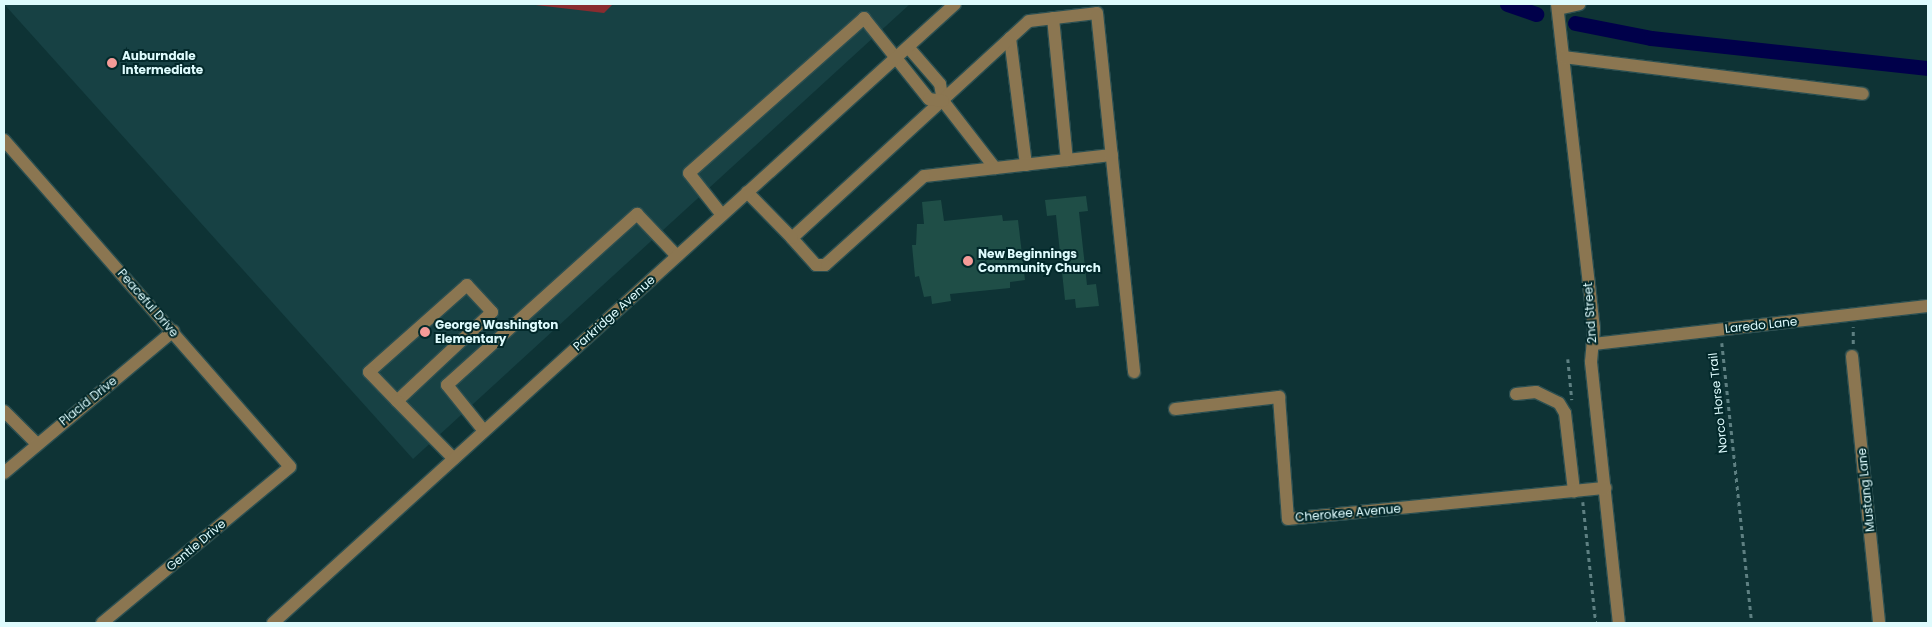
<!DOCTYPE html>
<html>
<head>
<meta charset="utf-8">
<style>
	body { margin:0 }
	#map { position:relative; width:1932px; height:627px; overflow:hidden; background:#0e3335; font-family:Poppins,sans-serif }
	div>[style] { position:absolute }
	.built>* { inset:0; background:#174144 }
	.green>* { inset:0; background:#892c30 }
	.canal>* { height:15px; margin:-7.5px; padding:0 7.5px; transform-origin:7.5px; border-radius:7.5px; background:#00004a }
	.building>* { inset:0; background:#1f4e47 }
	.path>* { height:2.5px; margin-top:-1.25px; transform-origin:0; background:repeating-linear-gradient(90deg,#5e8082 0 4px,transparent 0 8px) }
	.roads { filter:drop-shadow(1px 0 #2b4f51) drop-shadow(-1px 0 #2b4f51) drop-shadow(0 1px #2b4f51) drop-shadow(0 -1px #2b4f51) }
	.minor>* { height:12px; margin:-6px; padding:0 6px; transform-origin:6px; border-radius:6px; background:#8b7651 }
	.dots>* { width:14px; height:14px; translate:-50% -50%; box-sizing:border-box; border:2px solid #03292b; border-radius:50% }
	span { translate:-50% -50%; white-space:nowrap; text-align:center; line-height:1.15; -webkit-text-stroke:4px #03292b; paint-order:stroke }
	.poi-label { font-size:12px; color:#defbfd; font-weight:700 }
	.left { translate:0 -50%; text-align:left }
	.street-label { font-size:12px; color:#defbfd }
	.frame { position:absolute; inset:0; border:5px solid #defbfd; pointer-events:none }
</style>
</head>
<body>
<div id="map">
	<div class="built">
		<div style="clip-path:polygon(4px 4px,910px 4px,413px 459px)"></div>
	</div>
	<div class="green">
		<div style="clip-path:polygon(527px 4px,613px 4px,604px 13px)"></div>
	</div>
	<div class="canal">
		<div style="left:1507px;top:4px;width:31px;rotate:19deg"></div>
		<div style="left:1575px;top:23px;width:77px;rotate:11.2deg"></div>
		<div style="left:1651px;top:38px;width:279px;rotate:6.2deg"></div>
	</div>
	<div class="building">
		<div style="clip-path:polygon(1086px 196px,1088px 211px,1079px 212px,1087px 285px,1096px 284px,1099px 306px,1076px 308px,1075px 299px,1065px 300px,1056px 215px,1047px 216px,1045px 200px)"></div>
		<div style="clip-path:polygon(941px 200px,944px 221px,1002px 215px,1003px 221px,1018px 220px,1025px 280px,1010px 282px,1010px 288px,950px 294px,951px 301px,932px 304px,931px 296px,924px 297px,919px 276px,915px 277px,912px 245px,916px 245px,917px 224px,924px 224px,922px 202px)"></div>
	</div>
	<div class="path">
		<div style="left:1722px;top:343px;width:282px;rotate:83.9deg"></div>
		<div style="left:1853px;top:344px;width:17px;rotate:-90deg"></div>
		<div style="left:1568px;top:359px;width:41px;rotate:84.4deg"></div>
		<div style="left:1583px;top:502px;width:122px;rotate:83.9deg"></div>
	</div>
	<div class="roads">
		<div class="minor">
			<div style="left:1557px;top:4px;width:326px;rotate:83.5deg"></div>
			<div style="left:1594px;top:328px;width:34px;rotate:95deg"></div>
			<div style="left:1591px;top:362px;width:262px;rotate:83.9deg"></div>
			<div style="left:1558px;top:9px;width:22px;rotate:-13deg"></div>
			<div style="left:1053px;top:18px;width:143px;rotate:84.4deg"></div>
			<div style="left:1010px;top:38px;width:128px;rotate:82.8deg"></div>
			<div style="left:908px;top:47px;width:49px;rotate:49.1deg"></div>
			<div style="left:940px;top:84px;width:17px;rotate:80deg"></div>
			<div style="left:943px;top:101px;width:85px;rotate:52.2deg"></div>
			<div style="left:1563px;top:57px;width:302px;rotate:7deg"></div>
			<div style="left:4px;top:140px;width:434px;rotate:48.8deg"></div>
			<div style="left:290px;top:467px;width:244px;rotate:140.3deg"></div>
			<div style="left:1112px;top:155px;width:189px;rotate:173.6deg"></div>
			<div style="left:924px;top:176px;width:133px;rotate:138deg"></div>
			<div style="left:825px;top:265px;width:9px;rotate:180deg"></div>
			<div style="left:816px;top:265px;width:36px;rotate:-132deg"></div>
			<div style="left:792px;top:238px;width:321px;rotate:-42.5deg"></div>
			<div style="left:1029px;top:21px;width:68px;rotate:-6.7deg"></div>
			<div style="left:1097px;top:13px;width:361px;rotate:84.1deg"></div>
			<div style="left:747px;top:192px;width:64px;rotate:45.6deg"></div>
			<div style="left:722px;top:215px;width:53px;rotate:-128.2deg"></div>
			<div style="left:689px;top:173px;width:234px;rotate:-41.5deg"></div>
			<div style="left:864px;top:18px;width:104px;rotate:51.3deg"></div>
			<div style="left:929px;top:99px;width:14px;rotate:8deg"></div>
			<div style="left:1593px;top:344px;width:337px;rotate:-6.5deg"></div>
			<div style="left:1852px;top:356px;width:268px;rotate:84.2deg"></div>
			<div style="left:1516px;top:394px;width:20px;rotate:-6deg"></div>
			<div style="left:1536px;top:392px;width:25px;rotate:26deg"></div>
			<div style="left:1559px;top:403px;width:12px;rotate:59deg"></div>
			<div style="left:1565px;top:413px;width:79px;rotate:83.4deg"></div>
			<div style="left:397px;top:401px;width:130px;rotate:-43.1deg"></div>
			<div style="left:492px;top:312px;width:37px;rotate:-133deg"></div>
			<div style="left:467px;top:285px;width:131px;rotate:138.4deg"></div>
			<div style="left:369px;top:372px;width:40px;rotate:46deg"></div>
			<div style="left:397px;top:401px;width:81px;rotate:45.5deg"></div>
			<div style="left:1175px;top:409px;width:105px;rotate:-6.6deg"></div>
			<div style="left:1279px;top:397px;width:122px;rotate:85.8deg"></div>
			<div style="left:1288px;top:519px;width:319px;rotate:-5.6deg"></div>
			<div style="left:4px;top:411px;width:45px;rotate:45deg"></div>
			<div style="left:484px;top:431px;width:59px;rotate:-128.8deg"></div>
			<div style="left:447px;top:385px;width:256px;rotate:-42deg"></div>
			<div style="left:637px;top:214px;width:58px;rotate:46.4deg"></div>
			<div style="left:4px;top:473px;width:221px;rotate:-40deg"></div>
			<div style="left:273px;top:623px;width:921px;rotate:-42.23deg"></div>
		</div>
	</div>
	<div class="dots">
		<div style="left:112px;top:63px;background:#f59b98"></div>
		<div style="left:968px;top:261px;background:#f59b98"></div>
		<div style="left:425px;top:332px;background:#f59b98"></div>
	</div>
	<div class="poi-label">
		<span class="left" style="left:122px;top:63px">Auburndale<br>Intermediate</span>
		<span class="left" style="left:978px;top:261px">New Beginnings<br>Community Church</span>
		<span class="left" style="left:435px;top:332px">George Washington<br>Elementary</span>
	</div>
	<div class="street-label">
		<span style="left:148px;top:303px;rotate:49deg">Peaceful Drive</span>
		<span style="left:614px;top:313px;rotate:-42deg">Parkridge Avenue</span>
		<span style="left:1590px;top:313px;rotate:-94deg">2nd Street</span>
		<span style="left:1761px;top:325px;rotate:-6deg">Laredo Lane</span>
		<span style="left:88px;top:401px;rotate:-39deg">Placid Drive</span>
		<span style="left:1718px;top:403px;rotate:-96deg">Norco Horse Trail</span>
		<span style="left:1866px;top:490px;rotate:-96deg">Mustang Lane</span>
		<span style="left:1348px;top:513px;rotate:-5deg">Cherokee Avenue</span>
		<span style="left:196px;top:545px;rotate:-40deg">Gentle Drive</span>
	</div>
	<div class="frame"></div>
</div>
</body>
</html>
